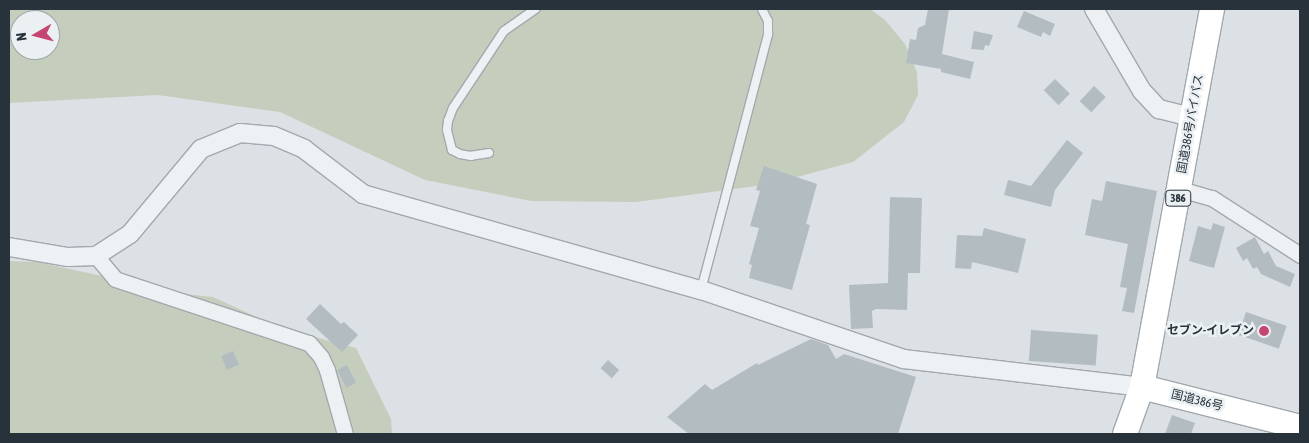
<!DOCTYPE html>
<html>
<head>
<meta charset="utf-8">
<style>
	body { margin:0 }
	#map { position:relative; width:1309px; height:443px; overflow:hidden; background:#dce1e5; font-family:"Asap Condensed","Noto Sans JP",sans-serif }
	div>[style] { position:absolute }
	.green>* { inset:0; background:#c5cebd }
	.building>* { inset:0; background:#b3bcc1; transform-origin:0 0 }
	.roads { filter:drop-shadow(1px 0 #a2a9ae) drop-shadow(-1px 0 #a2a9ae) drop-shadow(0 1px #a2a9ae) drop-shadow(0 -1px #a2a9ae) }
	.service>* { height:8px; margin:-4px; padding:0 4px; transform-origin:4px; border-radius:4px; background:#eef1f4 }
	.minor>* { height:15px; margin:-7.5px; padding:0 7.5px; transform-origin:7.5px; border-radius:7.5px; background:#eef1f4 }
	.tertiary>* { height:18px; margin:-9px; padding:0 9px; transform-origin:9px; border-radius:9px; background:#eef1f4 }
	.trunk>* { height:24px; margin:-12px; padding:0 12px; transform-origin:12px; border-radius:12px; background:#fff }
	.dots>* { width:14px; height:14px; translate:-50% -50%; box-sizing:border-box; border:2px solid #ebf0f3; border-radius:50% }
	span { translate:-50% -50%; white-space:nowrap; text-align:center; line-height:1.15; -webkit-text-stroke:5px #ebf0f3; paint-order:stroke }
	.shield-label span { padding:1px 4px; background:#ebf0f3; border:1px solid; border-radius:4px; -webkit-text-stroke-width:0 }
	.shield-label { font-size:11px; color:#27323a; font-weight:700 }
	.street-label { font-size:12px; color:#27323a }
	.poi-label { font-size:12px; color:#27323a; font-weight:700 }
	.right { translate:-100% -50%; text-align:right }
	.frame { position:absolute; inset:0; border:10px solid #27323a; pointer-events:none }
	.north { position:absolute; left:10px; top:10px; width:50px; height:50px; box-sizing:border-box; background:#ebf0f3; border:1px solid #9da4a9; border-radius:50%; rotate:262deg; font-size:14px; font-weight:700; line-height:20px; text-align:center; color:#27323a }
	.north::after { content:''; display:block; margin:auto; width:18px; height:22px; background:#c54673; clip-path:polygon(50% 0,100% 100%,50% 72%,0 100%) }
</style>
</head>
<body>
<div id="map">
	<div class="green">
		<div style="clip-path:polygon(evenodd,9px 9px,870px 9px,885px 20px,905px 44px,917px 72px,918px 95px,904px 122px,853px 162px,771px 184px,636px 202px,531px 201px,425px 180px,280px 112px,158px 95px,9px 103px,9px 9px,20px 20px,50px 20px,50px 50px,20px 50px,20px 20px)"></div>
		<div style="clip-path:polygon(9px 261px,37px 262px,107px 277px,156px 291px,213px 297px,278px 327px,356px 348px,391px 419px,392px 434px,9px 434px)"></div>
	</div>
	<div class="building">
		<div style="clip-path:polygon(928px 9px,949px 9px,942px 54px,974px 62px,970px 79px,941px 72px,941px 69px,906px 63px,910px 39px,916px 40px,918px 28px,925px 25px)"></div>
		<div style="clip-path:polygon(1024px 11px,1055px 24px,1050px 36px,1043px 32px,1041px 37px,1017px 27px)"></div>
		<div style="clip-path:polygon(974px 31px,993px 35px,989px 46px,985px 45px,984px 50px,971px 49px)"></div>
		<div style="left:1055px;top:79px;width:21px;height:16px;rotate:45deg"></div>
		<div style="left:1094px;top:86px;width:16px;height:21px;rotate:43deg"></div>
		<div style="clip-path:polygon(1067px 140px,1083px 153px,1055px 190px,1051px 207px,1004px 195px,1008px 180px,1031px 186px)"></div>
		<div style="clip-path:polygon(764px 166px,817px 184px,806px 224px,810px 225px,792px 290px,749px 278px,752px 265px,749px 264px,759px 228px,750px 226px,760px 191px,756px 190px)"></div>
		<div style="clip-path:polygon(1106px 181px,1157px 191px,1134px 313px,1122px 311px,1127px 288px,1120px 287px,1128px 244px,1085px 235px,1092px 199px,1102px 201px)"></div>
		<div style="clip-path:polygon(890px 197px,922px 198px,920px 273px,908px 273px,907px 310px,876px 309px,872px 311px,873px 328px,851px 329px,849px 285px,888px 283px)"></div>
		<div style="clip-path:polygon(1213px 223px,1225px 227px,1214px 268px,1189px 261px,1198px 226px,1211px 230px)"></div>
		<div style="clip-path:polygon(984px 228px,1026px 239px,1018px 273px,972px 262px,971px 269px,955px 268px,957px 235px,982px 236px)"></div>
		<div style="clip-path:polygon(1255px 237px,1264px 254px,1268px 251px,1276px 266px,1295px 274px,1290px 287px,1261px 274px,1257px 267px,1253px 269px,1247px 258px,1243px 261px,1236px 248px)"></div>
		<div style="clip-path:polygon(320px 304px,341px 324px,344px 322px,358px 335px,342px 352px,306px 319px)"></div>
		<div style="left:1246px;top:312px;width:43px;height:24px;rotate:19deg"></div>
		<div style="left:1031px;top:330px;width:67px;height:31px;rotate:4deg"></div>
		<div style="clip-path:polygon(811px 339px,828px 345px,836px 359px,844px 354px,916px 377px,898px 434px,689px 434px,667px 417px,705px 384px,712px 390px,757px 363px,758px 365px)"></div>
		<div style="left:233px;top:351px;width:15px;height:13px;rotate:67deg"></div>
		<div style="left:608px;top:360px;width:15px;height:11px;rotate:42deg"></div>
		<div style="left:347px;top:365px;width:20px;height:11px;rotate:63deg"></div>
		<div style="clip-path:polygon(1172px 415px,1195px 423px,1191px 434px,1165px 434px)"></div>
	</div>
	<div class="roads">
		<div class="service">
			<div style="left:489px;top:153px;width:18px;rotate:171deg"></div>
			<div style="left:471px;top:156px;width:11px;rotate:-170deg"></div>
			<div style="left:460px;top:154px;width:9px;rotate:-153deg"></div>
			<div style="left:452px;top:150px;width:21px;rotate:-104deg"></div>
			<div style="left:447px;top:130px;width:9px;rotate:-84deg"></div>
			<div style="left:448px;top:121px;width:14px;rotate:-69deg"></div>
			<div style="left:453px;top:108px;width:92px;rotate:-56.5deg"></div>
			<div style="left:504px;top:31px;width:39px;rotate:-35deg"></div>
			<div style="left:701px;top:290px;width:265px;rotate:-75.3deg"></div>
			<div style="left:768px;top:34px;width:13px;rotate:-90deg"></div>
			<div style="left:768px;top:21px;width:13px;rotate:-117deg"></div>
		</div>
		<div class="minor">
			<div style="left:1180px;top:189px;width:33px;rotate:16deg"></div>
			<div style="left:1212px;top:198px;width:105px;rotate:32.9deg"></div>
			<div style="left:96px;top:256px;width:30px;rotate:50deg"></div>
			<div style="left:115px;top:279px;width:204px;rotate:18.3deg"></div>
			<div style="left:309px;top:343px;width:18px;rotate:49deg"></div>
			<div style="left:321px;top:357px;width:14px;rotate:65deg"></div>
			<div style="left:327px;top:370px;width:66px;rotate:74.3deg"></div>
		</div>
		<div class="tertiary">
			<div style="left:1094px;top:9px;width:95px;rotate:59.7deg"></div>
			<div style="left:1142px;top:91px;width:25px;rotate:47deg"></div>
			<div style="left:1159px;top:109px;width:34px;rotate:14deg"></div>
			<div style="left:9px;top:247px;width:60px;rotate:9.6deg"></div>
			<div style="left:68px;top:257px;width:28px;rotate:-2deg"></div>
			<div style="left:96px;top:256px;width:40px;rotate:-32.9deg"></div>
			<div style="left:130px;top:234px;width:111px;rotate:-50.1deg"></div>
			<div style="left:201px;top:149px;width:42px;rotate:-22.3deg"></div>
			<div style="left:240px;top:133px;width:34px;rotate:5deg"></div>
			<div style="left:274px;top:136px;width:33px;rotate:23deg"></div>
			<div style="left:304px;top:149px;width:74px;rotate:37.3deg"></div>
			<div style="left:363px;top:194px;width:351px;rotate:15.9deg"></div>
			<div style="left:701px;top:290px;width:214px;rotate:18.8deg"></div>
			<div style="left:904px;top:359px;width:240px;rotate:6.7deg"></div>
		</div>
		<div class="trunk">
			<div style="left:1142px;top:387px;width:163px;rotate:14.2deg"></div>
			<div style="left:1125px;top:434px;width:50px;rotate:-70.1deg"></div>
			<div style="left:1142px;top:387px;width:384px;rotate:-79.5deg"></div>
		</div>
	</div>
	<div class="dots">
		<div style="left:1264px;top:331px;background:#c54673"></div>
	</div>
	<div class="shield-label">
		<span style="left:1178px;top:198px">386</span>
	</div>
	<div class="street-label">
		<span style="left:1191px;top:124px;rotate:-80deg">国道386号バイパス</span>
		<span style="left:1197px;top:401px;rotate:14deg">国道386号</span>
	</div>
	<div class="poi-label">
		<span class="right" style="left:1254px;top:331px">セブン-イレブン</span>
	</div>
	<div class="frame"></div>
	<div class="north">N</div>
</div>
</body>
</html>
